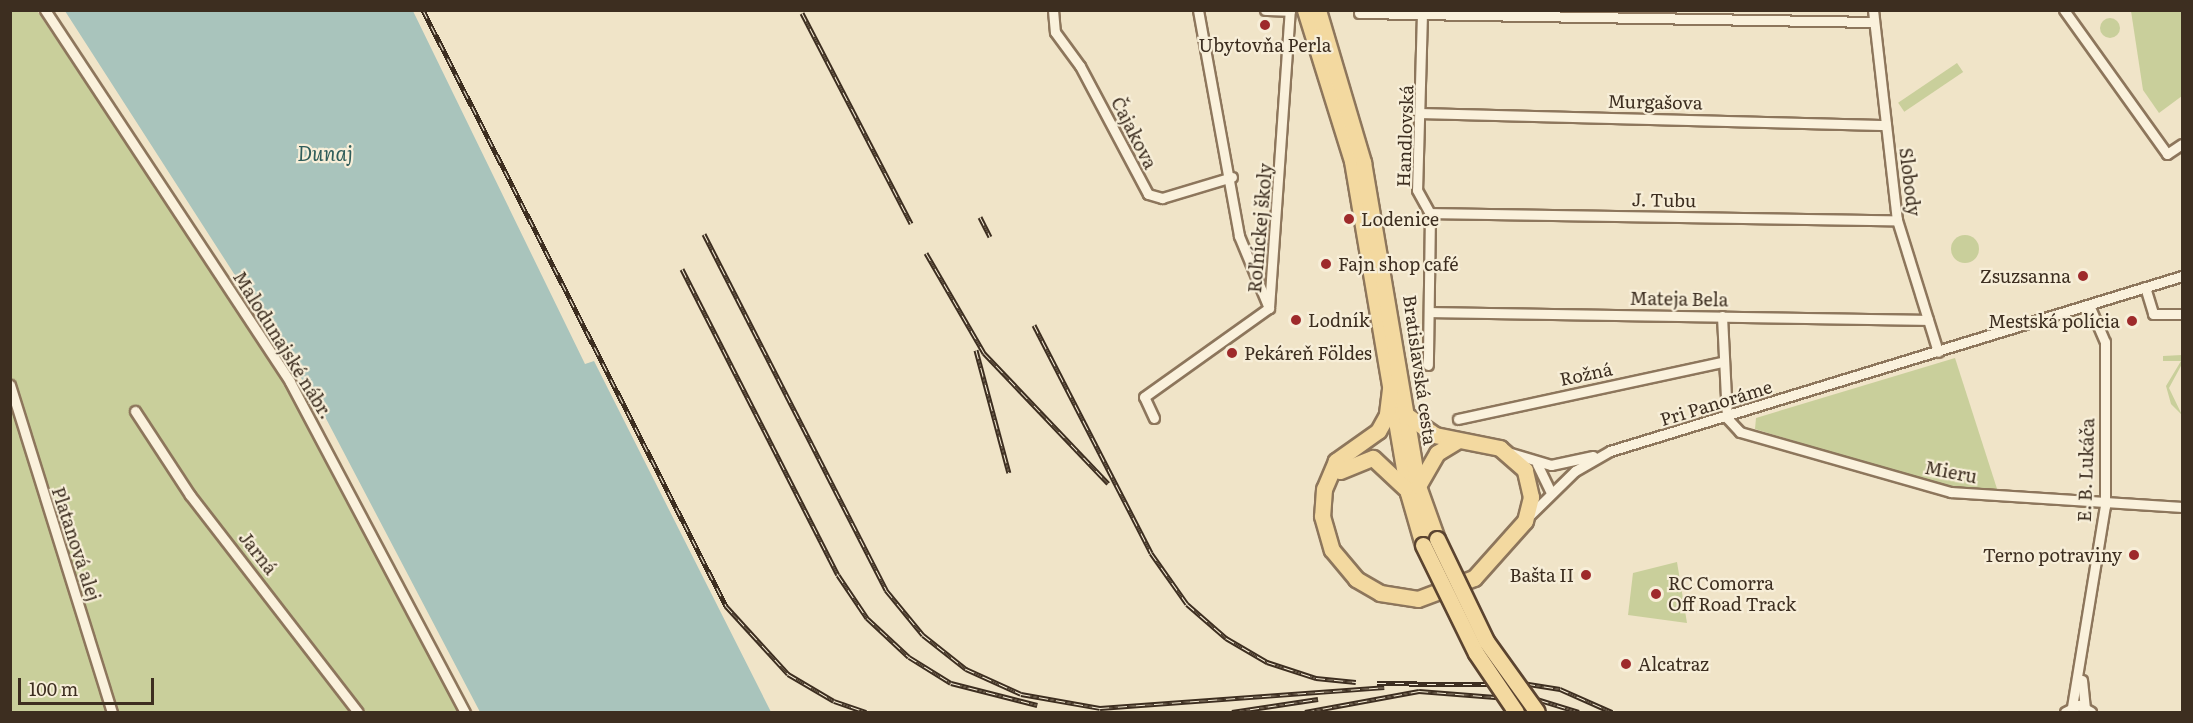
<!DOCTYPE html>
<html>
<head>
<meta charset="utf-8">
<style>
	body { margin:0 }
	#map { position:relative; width:2193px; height:723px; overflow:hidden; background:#f0e4c8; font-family:Literata,serif }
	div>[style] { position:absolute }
	.green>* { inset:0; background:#c9cf9b; transform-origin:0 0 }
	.round { border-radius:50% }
	.water>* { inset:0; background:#a9c4bc }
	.roads { filter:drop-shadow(2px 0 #8d765c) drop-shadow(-2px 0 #8d765c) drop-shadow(0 2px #8d765c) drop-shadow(0 -2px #8d765c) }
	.minor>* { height:9px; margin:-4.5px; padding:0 4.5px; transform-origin:4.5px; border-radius:4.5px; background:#faf1dc }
	.primary>* { height:15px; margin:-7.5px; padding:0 7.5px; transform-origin:7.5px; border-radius:7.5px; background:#f3d9a0 }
	.rail>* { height:5px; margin-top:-2.5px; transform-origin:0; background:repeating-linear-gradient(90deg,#f7eed8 0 9px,#3d2e20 0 18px); box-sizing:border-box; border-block:2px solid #3d2e20 }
	.bridges { filter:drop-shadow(2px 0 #5b4430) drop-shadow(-2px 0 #5b4430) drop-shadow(0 2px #5b4430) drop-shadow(0 -2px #5b4430) }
	.primary-bridge>* { height:15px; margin:-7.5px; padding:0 7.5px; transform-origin:7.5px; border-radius:7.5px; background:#f3d9a0 }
	.dots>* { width:16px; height:16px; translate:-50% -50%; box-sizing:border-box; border:3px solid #f7eed8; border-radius:50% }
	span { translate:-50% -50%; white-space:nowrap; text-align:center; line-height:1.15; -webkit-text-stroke:4.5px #f7eed8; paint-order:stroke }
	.poi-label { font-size:18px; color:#3d2e20 }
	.left { translate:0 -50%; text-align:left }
	.right { translate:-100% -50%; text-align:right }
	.street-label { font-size:18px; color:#3d2e20 }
	.water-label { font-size:20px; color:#2f5d5a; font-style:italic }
	.frame { position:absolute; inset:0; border:12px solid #3d2e20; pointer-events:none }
	.scale { position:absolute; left:18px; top:678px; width:136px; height:27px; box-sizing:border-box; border:3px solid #3d2e20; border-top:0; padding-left:8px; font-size:18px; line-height:21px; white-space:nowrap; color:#3d2e20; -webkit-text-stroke:4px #f7eed8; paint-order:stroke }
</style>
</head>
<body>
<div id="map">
	<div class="green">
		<div style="clip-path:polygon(10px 11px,37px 11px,274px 364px,461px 712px,11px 712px)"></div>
		<div style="clip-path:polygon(2131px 11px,2182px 11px,2182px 96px,2159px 113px,2143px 90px)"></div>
		<div class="round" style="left:2100px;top:18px;width:20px;height:20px"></div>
		<div style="left:1957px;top:63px;width:11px;height:71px;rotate:56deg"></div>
		<div class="round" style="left:1951px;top:235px;width:28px;height:28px"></div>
		<div style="clip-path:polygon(2182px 355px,2182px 364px,2169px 388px,2182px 415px,2171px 404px,2166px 386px,2181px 361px,2163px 361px,2163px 356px)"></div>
		<div style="clip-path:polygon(1955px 358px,1999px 495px,1941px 486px,1755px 429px,1756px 418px)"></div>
		<div style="clip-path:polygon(1677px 562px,1687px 623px,1628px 615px,1633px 573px)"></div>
	</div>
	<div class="water">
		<div style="clip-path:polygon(65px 11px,413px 11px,585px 364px,594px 361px,771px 712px,480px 712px,321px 409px)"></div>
	</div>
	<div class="roads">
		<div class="minor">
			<div style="left:45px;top:10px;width:445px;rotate:56.6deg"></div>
			<div style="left:290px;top:382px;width:374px;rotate:62.1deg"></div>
			<div style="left:1053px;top:10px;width:22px;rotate:85deg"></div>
			<div style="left:1055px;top:32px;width:42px;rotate:53.7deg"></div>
			<div style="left:1080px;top:66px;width:145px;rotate:62deg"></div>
			<div style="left:1148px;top:194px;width:15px;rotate:16deg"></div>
			<div style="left:1162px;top:198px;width:73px;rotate:-16.7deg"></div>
			<div style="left:1198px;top:10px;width:230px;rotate:79.7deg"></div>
			<div style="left:1239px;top:236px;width:78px;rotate:67.4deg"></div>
			<div style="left:1265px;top:10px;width:25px;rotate:2deg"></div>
			<div style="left:1873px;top:10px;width:211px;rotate:83.5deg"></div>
			<div style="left:1897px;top:220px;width:138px;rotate:72.7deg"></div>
			<div style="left:2064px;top:10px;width:177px;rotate:54.4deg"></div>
			<div style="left:2167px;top:154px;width:18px;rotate:-34deg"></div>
			<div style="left:1359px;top:13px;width:514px;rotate:1deg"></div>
			<div style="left:1422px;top:13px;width:177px;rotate:91.6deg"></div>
			<div style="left:1417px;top:190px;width:26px;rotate:61deg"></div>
			<div style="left:1430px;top:213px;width:152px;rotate:90.8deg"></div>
			<div style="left:1423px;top:113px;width:463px;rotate:1.5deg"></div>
			<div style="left:1430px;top:213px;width:467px;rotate:0.9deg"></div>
			<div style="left:2145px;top:287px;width:28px;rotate:73deg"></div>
			<div style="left:2153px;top:314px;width:29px"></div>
			<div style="left:1430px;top:312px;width:498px;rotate:0.9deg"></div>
			<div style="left:1722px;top:316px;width:102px;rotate:87.2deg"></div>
			<div style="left:10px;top:385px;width:343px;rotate:72.7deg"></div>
			<div style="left:135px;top:411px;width:100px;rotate:56.8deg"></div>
			<div style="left:190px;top:495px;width:274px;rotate:52.3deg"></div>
			<div style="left:1154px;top:418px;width:23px;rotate:-115deg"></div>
			<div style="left:1144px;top:397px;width:153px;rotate:-35.5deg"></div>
			<div style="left:1269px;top:308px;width:298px;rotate:-86deg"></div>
			<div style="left:1727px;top:418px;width:19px;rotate:47deg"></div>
			<div style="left:1740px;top:432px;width:219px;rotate:15.9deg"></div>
			<div style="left:1951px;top:492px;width:231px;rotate:3.7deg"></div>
			<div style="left:1458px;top:419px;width:270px;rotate:-12.2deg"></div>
			<div style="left:1511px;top:453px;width:42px;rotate:16.7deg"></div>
			<div style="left:1551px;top:465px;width:43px;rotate:-12.1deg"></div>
			<div style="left:1537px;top:464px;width:32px;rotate:64deg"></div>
			<div style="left:1528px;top:517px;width:66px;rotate:-44.4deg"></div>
			<div style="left:1575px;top:471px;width:40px;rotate:-29.7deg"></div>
			<div style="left:1610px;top:451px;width:598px;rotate:-17.01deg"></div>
			<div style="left:2082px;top:680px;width:27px;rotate:84deg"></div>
			<div style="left:2072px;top:707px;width:204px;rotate:-80.7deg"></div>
			<div style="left:2105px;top:506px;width:164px;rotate:-90deg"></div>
			<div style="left:2105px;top:342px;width:40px;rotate:-113.4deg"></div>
			<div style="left:2065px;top:712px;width:16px;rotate:-27deg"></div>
			<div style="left:2079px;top:705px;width:14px;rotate:30deg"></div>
		</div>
		<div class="primary">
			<div style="left:1305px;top:10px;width:158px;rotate:72.7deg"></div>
			<div style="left:1352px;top:161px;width:337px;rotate:80.4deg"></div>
			<div style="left:1408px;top:493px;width:54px;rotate:73.9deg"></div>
			<div style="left:1318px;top:10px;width:159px;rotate:73.5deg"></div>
			<div style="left:1363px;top:162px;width:329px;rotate:80.4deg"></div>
			<div style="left:1418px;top:486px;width:56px;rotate:70.3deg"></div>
			<div style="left:1390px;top:389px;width:26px;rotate:97deg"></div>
			<div style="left:1387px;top:415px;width:18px;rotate:119deg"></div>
			<div style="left:1378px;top:431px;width:52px;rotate:144.5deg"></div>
			<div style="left:1336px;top:461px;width:30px;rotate:113deg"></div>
			<div style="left:1324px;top:489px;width:27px;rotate:94deg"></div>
			<div style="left:1322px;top:516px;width:35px;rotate:74deg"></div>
			<div style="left:1332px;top:550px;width:38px;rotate:50deg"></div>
			<div style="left:1356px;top:579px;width:28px;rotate:30deg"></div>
			<div style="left:1380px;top:593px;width:38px;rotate:9deg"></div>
			<div style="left:1418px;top:599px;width:60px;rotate:-20.6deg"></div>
			<div style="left:1474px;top:578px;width:76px;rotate:-48.2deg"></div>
			<div style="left:1525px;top:521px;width:25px;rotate:-76deg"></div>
			<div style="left:1531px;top:497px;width:28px;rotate:-103deg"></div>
			<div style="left:1525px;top:470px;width:33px;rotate:-139deg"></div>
			<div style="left:1500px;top:448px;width:66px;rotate:-168.7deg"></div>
			<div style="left:1435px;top:435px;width:37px;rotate:-145deg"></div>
			<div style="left:1340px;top:471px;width:35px;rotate:-22deg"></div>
			<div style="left:1373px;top:458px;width:44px;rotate:43.2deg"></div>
			<div style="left:1418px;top:486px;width:38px;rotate:-60deg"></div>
			<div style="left:1437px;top:453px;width:23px;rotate:-31deg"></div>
		</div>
	</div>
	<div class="rail">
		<div style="left:423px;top:10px;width:669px;rotate:63.05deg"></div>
		<div style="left:726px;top:606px;width:92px;rotate:47.6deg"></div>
		<div style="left:788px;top:674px;width:53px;rotate:30.4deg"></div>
		<div style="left:834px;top:701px;width:34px;rotate:19deg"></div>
		<div style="left:802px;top:13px;width:237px;rotate:62.6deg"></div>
		<div style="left:980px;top:217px;width:22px;rotate:63deg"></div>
		<div style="left:704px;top:234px;width:400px;rotate:62.9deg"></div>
		<div style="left:886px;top:590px;width:58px;rotate:50.6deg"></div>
		<div style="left:923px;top:635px;width:55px;rotate:38.3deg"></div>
		<div style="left:966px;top:669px;width:60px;rotate:24.4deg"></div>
		<div style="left:1021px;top:694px;width:80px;rotate:10deg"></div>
		<div style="left:1100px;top:708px;width:285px;rotate:-4.2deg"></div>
		<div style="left:926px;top:253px;width:116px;rotate:59.9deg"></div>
		<div style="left:984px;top:353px;width:180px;rotate:46.4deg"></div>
		<div style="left:682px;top:269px;width:343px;rotate:63deg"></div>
		<div style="left:838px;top:575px;width:52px;rotate:56deg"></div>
		<div style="left:867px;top:618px;width:57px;rotate:42.9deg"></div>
		<div style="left:909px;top:657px;width:49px;rotate:31.8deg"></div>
		<div style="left:951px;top:683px;width:89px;rotate:14.3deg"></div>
		<div style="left:1034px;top:325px;width:256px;rotate:62.8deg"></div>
		<div style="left:1151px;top:553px;width:62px;rotate:54.8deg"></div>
		<div style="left:1187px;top:604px;width:52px;rotate:41.1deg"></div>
		<div style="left:1226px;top:638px;width:48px;rotate:30.3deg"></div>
		<div style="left:1267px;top:662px;width:52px;rotate:18.1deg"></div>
		<div style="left:1316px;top:678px;width:40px;rotate:5.7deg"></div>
		<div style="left:976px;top:350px;width:127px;rotate:75deg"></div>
		<div style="left:1491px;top:678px;width:70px;rotate:9.1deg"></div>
		<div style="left:1560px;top:689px;width:57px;rotate:23.9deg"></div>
		<div style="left:1377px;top:683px;width:40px"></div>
		<div style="left:1409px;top:684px;width:79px"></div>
		<div style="left:1488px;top:684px;width:95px;rotate:17.1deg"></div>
		<div style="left:1232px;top:712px;width:87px;rotate:-8.6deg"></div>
		<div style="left:1305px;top:712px;width:116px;rotate:-10.4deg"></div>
		<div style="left:1419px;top:691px;width:102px;rotate:4.5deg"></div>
	</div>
	<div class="bridges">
		<div class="primary-bridge">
			<div style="left:1437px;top:539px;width:113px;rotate:64.3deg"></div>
			<div style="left:1486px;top:641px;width:87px;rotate:54.3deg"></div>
			<div style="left:1423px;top:545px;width:120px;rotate:63.9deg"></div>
			<div style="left:1476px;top:653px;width:71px;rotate:55.9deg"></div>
		</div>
	</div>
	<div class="dots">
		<div style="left:1265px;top:25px;background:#9e2a2b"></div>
		<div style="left:1349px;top:219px;background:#9e2a2b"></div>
		<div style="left:1326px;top:264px;background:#9e2a2b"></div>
		<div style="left:2083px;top:276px;background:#9e2a2b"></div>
		<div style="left:1296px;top:320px;background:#9e2a2b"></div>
		<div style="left:2132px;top:321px;background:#9e2a2b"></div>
		<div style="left:1232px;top:353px;background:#9e2a2b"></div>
		<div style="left:2134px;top:555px;background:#9e2a2b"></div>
		<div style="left:1586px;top:575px;background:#9e2a2b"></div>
		<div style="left:1656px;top:594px;background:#9e2a2b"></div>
		<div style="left:1626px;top:664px;background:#9e2a2b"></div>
	</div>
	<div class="poi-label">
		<span style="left:1265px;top:45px">Ubytovňa Perla</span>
		<span class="left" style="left:1361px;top:219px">Lodenice</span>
		<span class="left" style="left:1338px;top:264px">Fajn shop café</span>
		<span class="right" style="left:2071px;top:276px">Zsuzsanna</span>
		<span class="left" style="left:1308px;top:320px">Lodník</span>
		<span class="right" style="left:2120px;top:321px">Mestská polícia</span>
		<span class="left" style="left:1244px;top:353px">Pekáreň Földes</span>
		<span class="right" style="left:2122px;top:555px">Terno potraviny</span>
		<span class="right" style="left:1574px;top:575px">Bašta II</span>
		<span class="left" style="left:1668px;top:594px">RC Comorra<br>Off Road Track</span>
		<span class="left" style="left:1638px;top:664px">Alcatraz</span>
	</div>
	<div class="street-label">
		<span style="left:1655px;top:102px;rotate:1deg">Murgašova</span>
		<span style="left:1134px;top:133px;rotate:63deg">Čajakova</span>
		<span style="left:1405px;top:136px;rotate:-88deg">Handlovská</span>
		<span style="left:1910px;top:182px;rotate:83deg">Slobody</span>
		<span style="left:1664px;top:200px;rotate:1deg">J. Tubu</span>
		<span style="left:1260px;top:228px;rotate:-85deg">Roľníckej školy</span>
		<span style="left:1679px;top:299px;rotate:1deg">Mateja Bela</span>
		<span style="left:283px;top:345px;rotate:58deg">Malodunajské nábr.</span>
		<span style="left:1420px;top:370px;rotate:82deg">Bratislavská cesta</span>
		<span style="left:1586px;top:374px;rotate:-12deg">Rožná</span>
		<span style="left:1716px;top:403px;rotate:-17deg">Pri Panoráme</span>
		<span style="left:2086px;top:470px;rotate:-88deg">E. B. Lukáča</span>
		<span style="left:1951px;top:472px;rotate:11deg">Mieru</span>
		<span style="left:76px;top:544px;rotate:72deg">Platanová alej</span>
		<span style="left:258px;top:553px;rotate:52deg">Jarná</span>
	</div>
	<div class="water-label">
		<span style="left:325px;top:152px">Dunaj</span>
	</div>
	<div class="frame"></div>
	<div class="scale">100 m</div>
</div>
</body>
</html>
